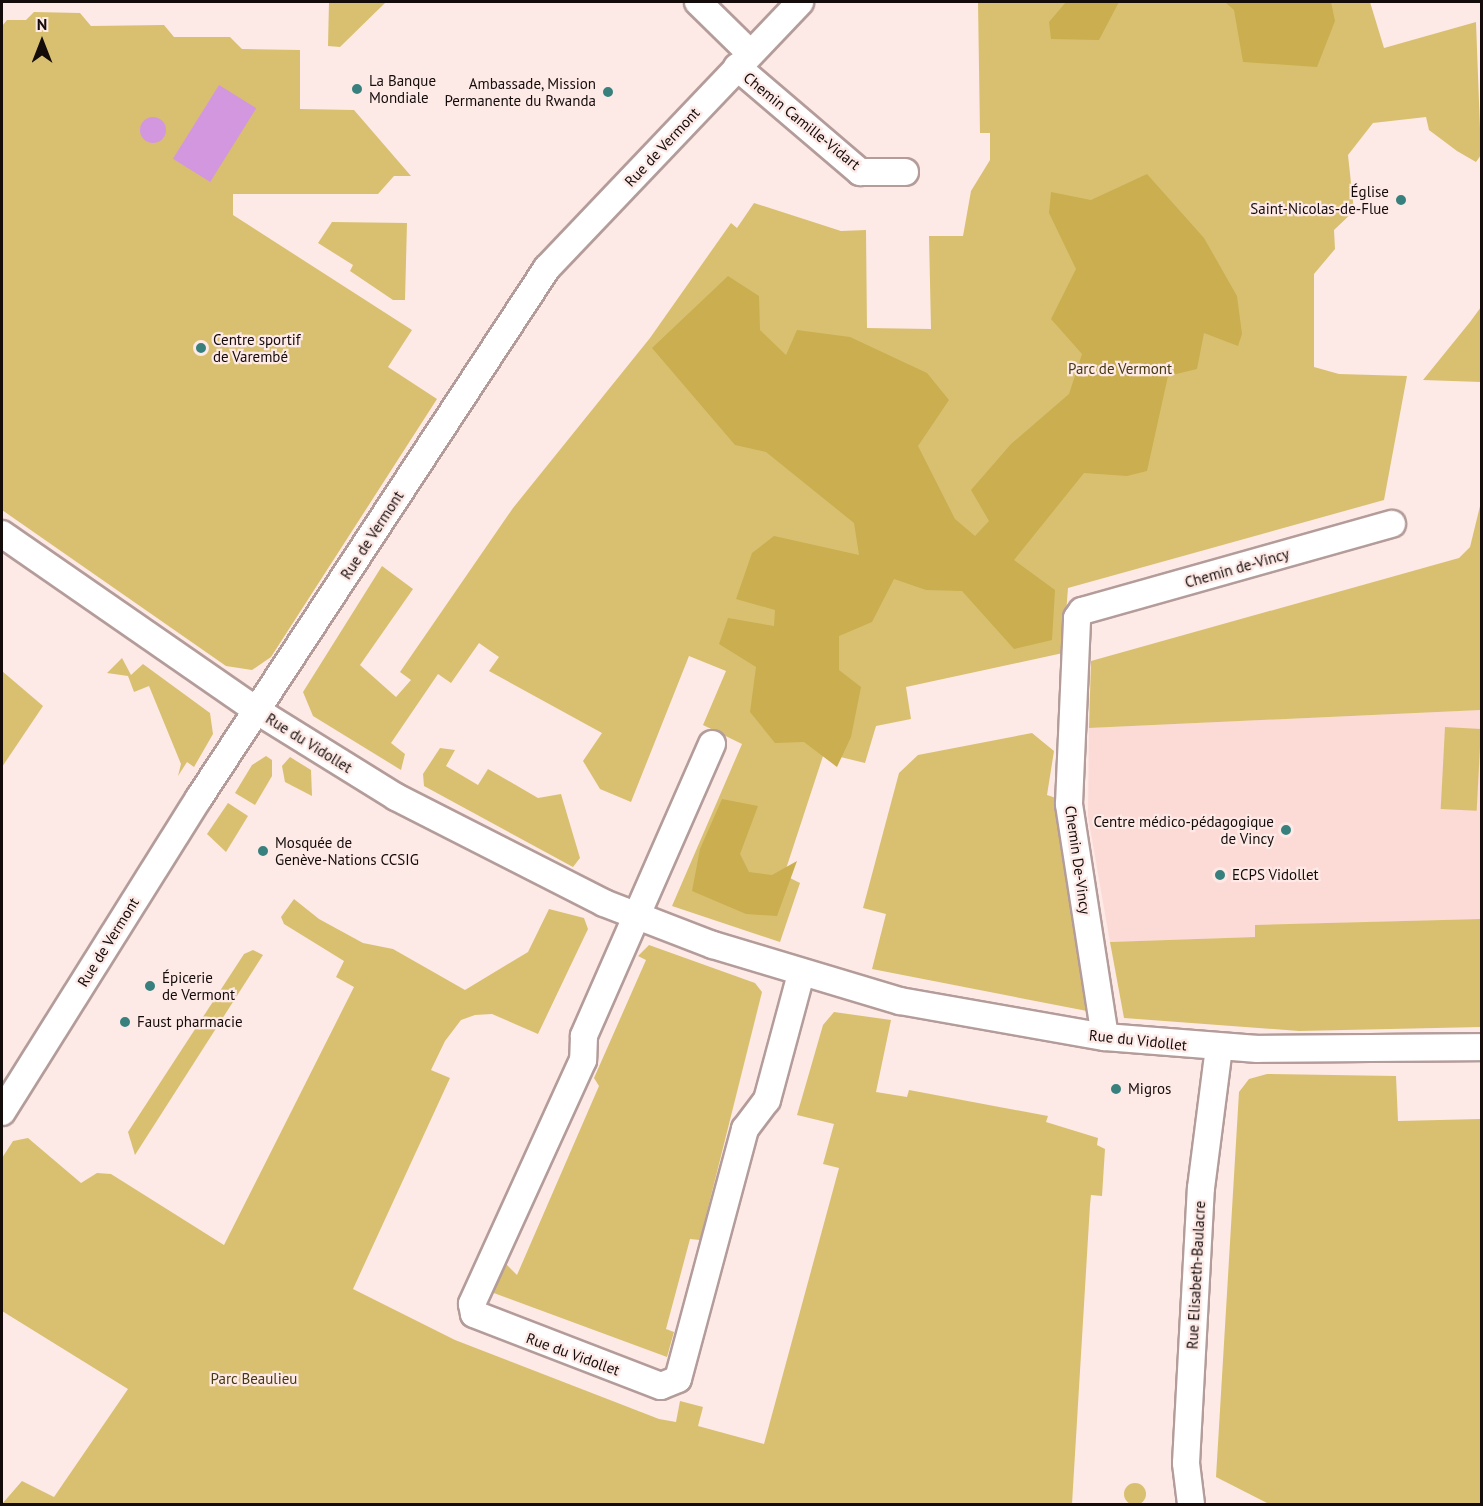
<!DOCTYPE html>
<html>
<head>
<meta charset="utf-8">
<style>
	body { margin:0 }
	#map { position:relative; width:1483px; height:1506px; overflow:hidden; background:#fde9e6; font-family:"PT Sans",sans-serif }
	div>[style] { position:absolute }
	.built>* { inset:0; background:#fcdad6 }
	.green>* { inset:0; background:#d9c070; transform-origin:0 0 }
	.round { border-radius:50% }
	.forest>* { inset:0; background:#caae4f }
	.water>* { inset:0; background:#d297df; transform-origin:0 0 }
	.roads { filter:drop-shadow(2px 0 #b39c99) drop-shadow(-2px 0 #b39c99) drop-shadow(0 2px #b39c99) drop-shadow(0 -2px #b39c99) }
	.street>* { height:26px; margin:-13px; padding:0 13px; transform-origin:13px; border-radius:13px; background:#fff }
	.dots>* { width:16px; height:16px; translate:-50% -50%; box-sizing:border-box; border:3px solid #fde9e6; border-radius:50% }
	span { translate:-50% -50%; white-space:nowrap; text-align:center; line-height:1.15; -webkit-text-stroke:4.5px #fde9e6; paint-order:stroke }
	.poi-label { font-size:15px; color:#140c0b }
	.left { translate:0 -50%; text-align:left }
	.right { translate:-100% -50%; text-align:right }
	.street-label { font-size:15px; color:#140c0b }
	.park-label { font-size:15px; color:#453910 }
	.frame { position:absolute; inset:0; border:3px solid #140c0b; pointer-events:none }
	.north { position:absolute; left:12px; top:12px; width:60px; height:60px; -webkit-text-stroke:4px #fde9e6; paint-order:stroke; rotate:0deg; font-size:16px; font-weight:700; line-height:24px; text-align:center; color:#140c0b }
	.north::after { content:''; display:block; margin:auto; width:21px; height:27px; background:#140c0b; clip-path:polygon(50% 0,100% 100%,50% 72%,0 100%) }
</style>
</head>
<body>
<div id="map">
	<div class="built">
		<div style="clip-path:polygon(1481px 710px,1481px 919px,1256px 925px,1256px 937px,1110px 942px,1088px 816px,1089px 728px)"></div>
	</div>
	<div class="green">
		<div style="clip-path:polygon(329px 2px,386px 2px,340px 47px,328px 46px)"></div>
		<div style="clip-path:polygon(978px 2px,1370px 2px,1384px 48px,1476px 22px,1481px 155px,1476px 162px,1457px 151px,1429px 130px,1426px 117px,1373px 123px,1348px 155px,1354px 211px,1334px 230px,1335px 249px,1314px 274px,1314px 367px,1339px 374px,1407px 376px,1384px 500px,1068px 588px,1063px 653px,906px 687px,911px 719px,876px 726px,865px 763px,824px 753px,784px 875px,800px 883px,780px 942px,672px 906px,742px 744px,703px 725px,726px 671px,689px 656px,631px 802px,600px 789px,583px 761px,602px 733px,489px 671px,499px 657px,479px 643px,451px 683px,438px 674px,391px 743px,405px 754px,401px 770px,313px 716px,303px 692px,382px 566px,413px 589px,360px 665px,396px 697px,411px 680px,400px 672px,513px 508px,650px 338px,731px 223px,737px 228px,754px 203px,841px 231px,866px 230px,867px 328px,931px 329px,929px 236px,963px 236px,971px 191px,990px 160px,990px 133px,980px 133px)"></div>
		<div style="clip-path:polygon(34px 12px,80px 13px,91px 26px,164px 25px,174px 37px,230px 37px,242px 49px,300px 50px,300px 109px,354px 110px,411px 176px,394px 176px,378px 194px,233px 194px,233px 215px,412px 330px,388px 367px,437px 399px,271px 657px,252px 670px,226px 666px,2px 510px,2px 26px,7px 20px,26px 20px)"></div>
		<div style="clip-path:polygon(332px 222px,407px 223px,405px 300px,393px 300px,350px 271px,353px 265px,318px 243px)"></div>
		<div style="clip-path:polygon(1481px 307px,1481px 382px,1423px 380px,1470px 322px)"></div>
		<div style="clip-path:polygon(1481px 502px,1481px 710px,1089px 728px,1091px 661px,1459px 558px,1470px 547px)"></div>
		<div style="clip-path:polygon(122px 658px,131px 675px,143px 664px,210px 713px,213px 734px,194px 767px,187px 762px,178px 776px,181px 764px,149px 686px,134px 692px,128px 676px,107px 673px)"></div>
		<div style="clip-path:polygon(2px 671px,43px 706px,2px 767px)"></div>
		<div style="left:1445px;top:727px;width:36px;height:82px;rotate:3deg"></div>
		<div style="clip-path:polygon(1032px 733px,1054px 751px,1047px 795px,1056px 798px,1087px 1011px,872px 969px,886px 914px,863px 908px,899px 773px,918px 755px)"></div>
		<div style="clip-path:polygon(440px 748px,455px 750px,446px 766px,478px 785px,488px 769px,538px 798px,561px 794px,580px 858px,573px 867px,424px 786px,423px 774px)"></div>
		<div style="clip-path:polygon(266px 756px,272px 760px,272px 776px,255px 805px,235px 793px,252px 765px)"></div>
		<div style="clip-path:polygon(290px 757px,311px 770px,312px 796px,285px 782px,282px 766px)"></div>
		<div style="clip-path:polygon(228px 803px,248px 816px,226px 852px,207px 834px)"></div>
		<div style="clip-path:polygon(294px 899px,319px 919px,363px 943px,393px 949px,465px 990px,528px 952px,549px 909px,584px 918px,588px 929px,538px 1034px,492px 1014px,475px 1015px,461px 1020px,445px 1041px,431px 1070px,450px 1078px,353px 1289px,455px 1340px,659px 1419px,676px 1422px,680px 1401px,703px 1407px,698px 1426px,764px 1444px,839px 1168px,823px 1164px,834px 1124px,797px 1115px,823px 1025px,834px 1012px,891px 1020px,876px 1092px,907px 1097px,909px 1090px,1048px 1116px,1046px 1122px,1098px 1138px,1097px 1145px,1105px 1149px,1102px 1196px,1091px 1195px,1090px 1205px,1072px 1504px,2px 1504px,22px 1481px,54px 1497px,128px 1389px,2px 1311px,2px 1158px,13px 1141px,28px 1138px,81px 1183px,97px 1173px,111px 1174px,224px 1245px,354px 987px,336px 977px,344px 961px,284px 924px,281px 917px)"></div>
		<div style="clip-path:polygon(1481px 919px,1481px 1027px,1299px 1031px,1124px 1018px,1110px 942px,1255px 937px,1255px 925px)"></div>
		<div style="clip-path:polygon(649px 945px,755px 983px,762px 992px,700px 1240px,690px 1239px,666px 1329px,674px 1332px,667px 1357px,491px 1292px,502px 1260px,517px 1275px,599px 1086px,594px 1078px,646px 960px,638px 956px)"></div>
		<div style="clip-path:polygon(253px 950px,263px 955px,135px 1155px,128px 1132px,244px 954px)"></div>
		<div style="clip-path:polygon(1267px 1074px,1396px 1076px,1398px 1121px,1481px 1119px,1481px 1504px,1269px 1504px,1216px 1477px,1239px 1092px,1249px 1079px)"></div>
		<div class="round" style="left:1124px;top:1483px;width:22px;height:22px"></div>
	</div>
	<div class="forest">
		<div style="clip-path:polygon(1066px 2px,1119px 2px,1099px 40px,1051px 39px,1049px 22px)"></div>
		<div style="clip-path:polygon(1225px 2px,1331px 2px,1335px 21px,1317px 67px,1243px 62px,1234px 10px)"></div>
		<div style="clip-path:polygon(1147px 174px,1204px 238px,1237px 296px,1242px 334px,1238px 346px,1204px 333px,1197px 369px,1168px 376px,1147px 471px,1127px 476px,1084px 473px,1014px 560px,1055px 590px,1052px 640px,1014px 649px,962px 591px,926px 590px,894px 579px,872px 622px,839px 636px,839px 670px,861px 687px,851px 737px,837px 767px,804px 742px,775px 743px,750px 712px,756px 667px,719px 644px,728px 618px,774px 626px,775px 610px,736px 599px,752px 553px,774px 536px,859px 555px,854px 523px,766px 452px,735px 445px,652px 348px,728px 276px,759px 296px,760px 330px,786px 355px,797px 330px,850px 337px,927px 373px,949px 400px,918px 446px,955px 519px,975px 536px,989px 521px,971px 490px,1011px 444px,1069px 394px,1082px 354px,1051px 319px,1076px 269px,1049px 213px,1051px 192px,1091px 200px)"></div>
		<div style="clip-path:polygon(722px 799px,758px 806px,740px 854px,749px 872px,772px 875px,797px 861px,777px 916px,746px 914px,692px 891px,700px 849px)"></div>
	</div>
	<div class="water">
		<div style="left:219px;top:85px;width:44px;height:87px;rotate:32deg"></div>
		<div class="round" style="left:140px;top:117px;width:26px;height:26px"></div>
	</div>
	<div class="roads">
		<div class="street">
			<div style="left:698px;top:2px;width:73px;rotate:44.4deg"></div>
			<div style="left:737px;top:67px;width:162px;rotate:40.5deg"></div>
			<div style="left:860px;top:172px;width:45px"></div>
			<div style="left:2px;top:534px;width:313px;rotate:34.7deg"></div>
			<div style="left:259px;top:712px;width:161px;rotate:31.8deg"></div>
			<div style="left:396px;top:797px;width:233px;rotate:27deg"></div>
			<div style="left:604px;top:903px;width:117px;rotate:21.1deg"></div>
			<div style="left:713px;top:945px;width:195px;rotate:16.7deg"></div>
			<div style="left:900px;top:1001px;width:208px;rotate:10deg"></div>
			<div style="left:1105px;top:1037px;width:153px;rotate:4.5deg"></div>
			<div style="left:1258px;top:1049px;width:224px;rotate:-0.5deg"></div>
			<div style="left:712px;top:744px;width:319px;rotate:113.7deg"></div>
			<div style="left:584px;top:1036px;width:24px;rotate:92deg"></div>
			<div style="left:583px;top:1060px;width:268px;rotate:114.5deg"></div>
			<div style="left:472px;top:1304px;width:10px;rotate:79deg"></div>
			<div style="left:474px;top:1314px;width:200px;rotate:21.1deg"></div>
			<div style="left:661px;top:1386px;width:18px;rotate:-22deg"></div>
			<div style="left:678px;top:1379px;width:259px;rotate:-75deg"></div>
			<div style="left:745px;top:1129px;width:36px;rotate:-53deg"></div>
			<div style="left:767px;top:1100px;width:131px;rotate:-74.9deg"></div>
			<div style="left:1105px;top:1037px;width:236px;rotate:-98.8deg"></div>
			<div style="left:1069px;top:804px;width:186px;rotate:-87.5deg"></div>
			<div style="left:1077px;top:618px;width:9px;rotate:-54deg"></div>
			<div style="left:1082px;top:611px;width:322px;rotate:-15.7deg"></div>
			<div style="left:2px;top:1112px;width:371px;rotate:-57.9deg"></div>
			<div style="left:199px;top:798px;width:634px;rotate:-56.71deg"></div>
			<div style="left:547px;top:268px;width:367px;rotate:-46.4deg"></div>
			<div style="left:1191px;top:1504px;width:41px;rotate:-97deg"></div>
			<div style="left:1186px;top:1463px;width:275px;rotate:-86.9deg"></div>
			<div style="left:1201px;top:1188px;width:142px;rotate:-82.7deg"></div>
		</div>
	</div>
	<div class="dots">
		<div style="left:357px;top:89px;background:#38807d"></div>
		<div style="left:608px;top:92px;background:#38807d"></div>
		<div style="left:1401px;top:200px;background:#38807d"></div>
		<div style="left:201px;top:348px;background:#38807d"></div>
		<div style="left:1286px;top:830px;background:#38807d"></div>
		<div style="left:263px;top:851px;background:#38807d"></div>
		<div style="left:1220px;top:875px;background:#38807d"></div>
		<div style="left:150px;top:986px;background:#38807d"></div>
		<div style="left:125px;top:1022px;background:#38807d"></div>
		<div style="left:1116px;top:1089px;background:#38807d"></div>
	</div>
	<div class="poi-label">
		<span class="left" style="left:369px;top:89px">La Banque<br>Mondiale</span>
		<span class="right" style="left:596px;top:92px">Ambassade, Mission<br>Permanente du Rwanda</span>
		<span class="right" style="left:1389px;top:200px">Église<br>Saint-Nicolas-de-Flue</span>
		<span class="left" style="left:213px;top:348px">Centre sportif<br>de Varembé</span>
		<span class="right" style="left:1274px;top:830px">Centre médico-pédagogique<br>de Vincy</span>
		<span class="left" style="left:275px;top:851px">Mosquée de<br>Genève-Nations CCSIG</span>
		<span class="left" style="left:1232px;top:875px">ECPS Vidollet</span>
		<span class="left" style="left:162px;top:986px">Épicerie<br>de Vermont</span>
		<span class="left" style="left:137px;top:1022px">Faust pharmacie</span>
		<span class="left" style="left:1128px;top:1089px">Migros</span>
	</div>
	<div class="street-label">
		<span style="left:802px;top:121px;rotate:39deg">Chemin Camille-Vidart</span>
		<span style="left:662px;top:147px;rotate:-47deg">Rue de Vermont</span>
		<span style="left:372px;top:535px;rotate:-57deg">Rue de Vermont</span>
		<span style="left:1237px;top:568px;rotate:-16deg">Chemin de-Vincy</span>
		<span style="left:309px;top:743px;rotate:32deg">Rue du Vidollet</span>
		<span style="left:1078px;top:860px;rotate:82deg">Chemin De-Vincy</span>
		<span style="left:108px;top:942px;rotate:-58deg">Rue de Vermont</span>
		<span style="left:1138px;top:1040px;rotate:6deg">Rue du Vidollet</span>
		<span style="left:1196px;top:1275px;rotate:-87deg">Rue Elisabeth-Baulacre</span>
		<span style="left:573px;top:1354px;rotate:20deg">Rue du Vidollet</span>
	</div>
	<div class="park-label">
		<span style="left:1120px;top:369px">Parc de Vermont</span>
		<span style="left:254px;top:1379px">Parc Beaulieu</span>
	</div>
	<div class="frame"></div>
	<div class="north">N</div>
</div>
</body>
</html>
